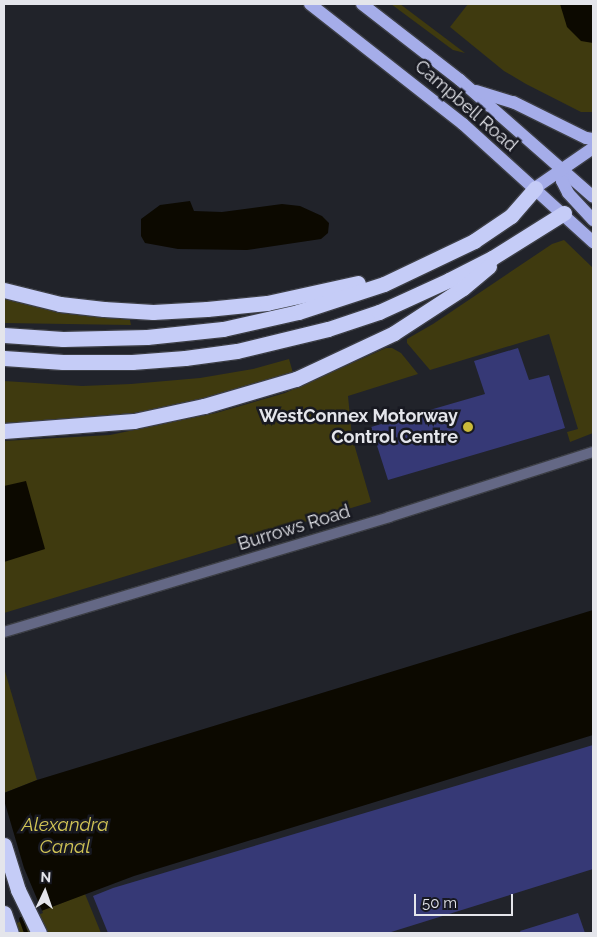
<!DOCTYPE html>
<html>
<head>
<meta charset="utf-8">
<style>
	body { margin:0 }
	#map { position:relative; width:597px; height:937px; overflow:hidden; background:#21232a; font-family:Raleway,sans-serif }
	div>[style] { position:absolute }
	.green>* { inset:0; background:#3f3a0f }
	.water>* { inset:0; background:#0c0900 }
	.pier>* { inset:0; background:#21232a }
	.stream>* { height:4px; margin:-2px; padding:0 2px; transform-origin:2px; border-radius:2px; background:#0c0900 }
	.building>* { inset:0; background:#363976 }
	.roads { filter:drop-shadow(1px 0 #3c3e45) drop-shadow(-1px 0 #3c3e45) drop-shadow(0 1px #3c3e45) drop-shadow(0 -1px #3c3e45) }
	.street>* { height:10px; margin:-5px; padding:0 5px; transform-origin:5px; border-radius:5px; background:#646885 }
	.primary>* { height:12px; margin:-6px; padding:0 6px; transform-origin:6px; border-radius:6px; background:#a5ade9 }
	.highway>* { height:15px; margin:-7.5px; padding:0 7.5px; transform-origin:7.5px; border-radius:7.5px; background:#c5ccf7 }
	.dots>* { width:14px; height:14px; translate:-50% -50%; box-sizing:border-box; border:2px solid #181921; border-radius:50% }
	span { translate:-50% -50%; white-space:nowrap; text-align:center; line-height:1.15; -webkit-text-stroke:5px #181921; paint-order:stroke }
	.street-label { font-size:18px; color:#e4e5eb }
	.poi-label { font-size:18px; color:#e4e5eb; font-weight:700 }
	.right { translate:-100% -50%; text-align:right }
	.water-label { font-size:19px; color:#d2c556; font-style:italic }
	.frame { position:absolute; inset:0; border:5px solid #e4e5eb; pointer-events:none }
	.north { position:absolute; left:20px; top:867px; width:50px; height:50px; -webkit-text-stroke:4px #181921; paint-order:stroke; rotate:3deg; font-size:14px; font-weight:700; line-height:20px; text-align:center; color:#e4e5eb }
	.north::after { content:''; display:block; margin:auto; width:18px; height:22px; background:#e4e5eb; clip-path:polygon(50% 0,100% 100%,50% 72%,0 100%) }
	.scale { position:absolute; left:414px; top:894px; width:99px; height:22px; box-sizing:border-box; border:2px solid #e4e5eb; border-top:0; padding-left:6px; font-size:15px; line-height:18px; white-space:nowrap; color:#e4e5eb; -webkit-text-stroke:4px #181921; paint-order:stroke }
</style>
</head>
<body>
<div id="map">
	<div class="green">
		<div style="clip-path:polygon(391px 4px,400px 4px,465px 53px,453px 50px)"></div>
		<div style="clip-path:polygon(468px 4px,593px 4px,593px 112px,581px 112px,526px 84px,504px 71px,450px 27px)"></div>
		<div style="clip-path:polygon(564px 240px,593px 268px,593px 433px,570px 442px,567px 432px,578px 429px,549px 334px,430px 370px,407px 343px,407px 339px,433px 324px,552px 244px)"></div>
		<div style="clip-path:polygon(4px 298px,73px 313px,130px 320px,131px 325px,4px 323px)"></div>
		<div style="clip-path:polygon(386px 348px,392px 348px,401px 353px,418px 374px,348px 396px,352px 437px,371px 502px,4px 613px,4px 441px,110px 435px,216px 413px,285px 393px)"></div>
		<div style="clip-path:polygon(289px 359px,293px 373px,170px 409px,110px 418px,4px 424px,4px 381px,82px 386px,131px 384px,200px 378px,253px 369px)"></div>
		<div style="clip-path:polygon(4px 668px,37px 780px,4px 793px)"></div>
		<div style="clip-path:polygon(85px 894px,101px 933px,4px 933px,4px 925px)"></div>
	</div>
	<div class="water">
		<div style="clip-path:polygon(560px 4px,593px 4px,593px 43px,581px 41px,567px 27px)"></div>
		<div style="clip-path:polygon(190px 201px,194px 211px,222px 212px,282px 204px,300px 206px,322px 216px,329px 223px,328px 233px,321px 239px,247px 250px,178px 249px,145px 243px,141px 236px,141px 219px,160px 205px)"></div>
		<div style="clip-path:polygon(26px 481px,45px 549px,4px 562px,4px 486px)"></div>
		<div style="clip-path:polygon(593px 610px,593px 735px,134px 876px,4px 925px,4px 793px,37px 780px)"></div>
	</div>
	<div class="pier">
		<div style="clip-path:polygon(4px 800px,24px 868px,43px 913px,4px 928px)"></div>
	</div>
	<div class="stream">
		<div style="left:21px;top:919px;width:15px;rotate:70deg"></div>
	</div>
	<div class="building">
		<div style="clip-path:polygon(518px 348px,529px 380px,549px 375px,565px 428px,388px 480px,371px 427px,485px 394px,474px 361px)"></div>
		<div style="clip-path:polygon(593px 745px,593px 869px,388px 933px,108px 933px,93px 896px,113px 888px)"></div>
		<div style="clip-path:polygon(578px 913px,585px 933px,521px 933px,520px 931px)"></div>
	</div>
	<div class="roads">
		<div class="street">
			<div style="left:4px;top:632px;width:402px;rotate:-16.6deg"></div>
			<div style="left:389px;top:517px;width:214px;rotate:-17.7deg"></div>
		</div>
		<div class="primary">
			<div style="left:310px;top:4px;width:194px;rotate:38.1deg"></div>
			<div style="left:463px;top:124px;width:176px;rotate:42.2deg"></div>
			<div style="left:362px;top:4px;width:124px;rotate:37.8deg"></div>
			<div style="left:460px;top:80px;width:177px;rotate:41.3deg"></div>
			<div style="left:476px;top:91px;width:39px;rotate:17deg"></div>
			<div style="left:513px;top:102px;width:81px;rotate:26.3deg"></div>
			<div style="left:586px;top:138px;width:7px;rotate:8deg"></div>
			<div style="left:563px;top:168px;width:13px;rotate:94deg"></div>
			<div style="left:562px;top:181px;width:13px;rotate:63deg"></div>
			<div style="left:568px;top:193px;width:37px;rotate:47deg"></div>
			<div style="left:535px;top:188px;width:70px;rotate:-34.6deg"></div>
		</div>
		<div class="highway">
			<div style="left:4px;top:290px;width:58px;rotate:14deg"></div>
			<div style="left:60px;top:304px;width:44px;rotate:6.5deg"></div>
			<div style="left:104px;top:309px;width:49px;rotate:3.5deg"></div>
			<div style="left:153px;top:312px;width:54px;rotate:-3.2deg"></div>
			<div style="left:207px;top:309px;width:60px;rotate:-5.7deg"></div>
			<div style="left:267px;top:303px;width:93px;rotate:-12.4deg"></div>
			<div style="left:4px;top:335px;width:59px;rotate:3.9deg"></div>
			<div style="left:63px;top:339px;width:84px;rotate:-1.4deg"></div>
			<div style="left:147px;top:337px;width:76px;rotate:-6deg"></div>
			<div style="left:223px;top:329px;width:77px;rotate:-12.8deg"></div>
			<div style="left:298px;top:312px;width:90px;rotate:-18deg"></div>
			<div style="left:384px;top:284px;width:100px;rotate:-25.5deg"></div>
			<div style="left:474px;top:241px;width:45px;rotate:-34deg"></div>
			<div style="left:511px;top:216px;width:37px;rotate:-49deg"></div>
			<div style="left:4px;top:358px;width:59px;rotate:3.9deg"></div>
			<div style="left:63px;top:362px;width:69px"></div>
			<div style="left:132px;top:362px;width:53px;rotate:-4.3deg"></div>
			<div style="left:185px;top:358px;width:52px;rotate:-7.7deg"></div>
			<div style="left:237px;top:351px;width:94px;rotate:-13.6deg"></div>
			<div style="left:328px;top:329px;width:54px;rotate:-18.4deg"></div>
			<div style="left:379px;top:312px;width:77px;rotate:-24.6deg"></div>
			<div style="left:449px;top:280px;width:48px;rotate:-27.1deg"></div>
			<div style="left:492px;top:258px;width:85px;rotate:-32deg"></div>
			<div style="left:4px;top:431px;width:130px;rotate:-4.4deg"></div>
			<div style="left:134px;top:421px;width:72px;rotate:-12.1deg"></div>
			<div style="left:204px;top:406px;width:96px;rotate:-16.4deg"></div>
			<div style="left:296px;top:379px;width:108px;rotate:-25.1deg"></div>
			<div style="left:394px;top:333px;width:82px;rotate:-33.1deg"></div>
			<div style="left:463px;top:288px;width:34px;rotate:-40deg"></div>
			<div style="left:4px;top:845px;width:47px;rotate:72.7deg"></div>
			<div style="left:18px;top:890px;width:48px;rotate:64deg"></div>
			<div style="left:4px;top:913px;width:21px;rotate:71deg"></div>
		</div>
	</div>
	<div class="dots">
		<div style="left:468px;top:427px;background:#caba3a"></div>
	</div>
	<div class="street-label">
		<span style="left:466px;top:106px;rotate:41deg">Campbell Road</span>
		<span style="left:294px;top:528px;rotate:-17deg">Burrows Road</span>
	</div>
	<div class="poi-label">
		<span class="right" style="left:458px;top:427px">WestConnex Motorway<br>Control Centre</span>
	</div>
	<div class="water-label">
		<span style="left:65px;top:836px">Alexandra<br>Canal</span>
	</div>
	<div class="frame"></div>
	<div class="north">N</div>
	<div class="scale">50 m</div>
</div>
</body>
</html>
